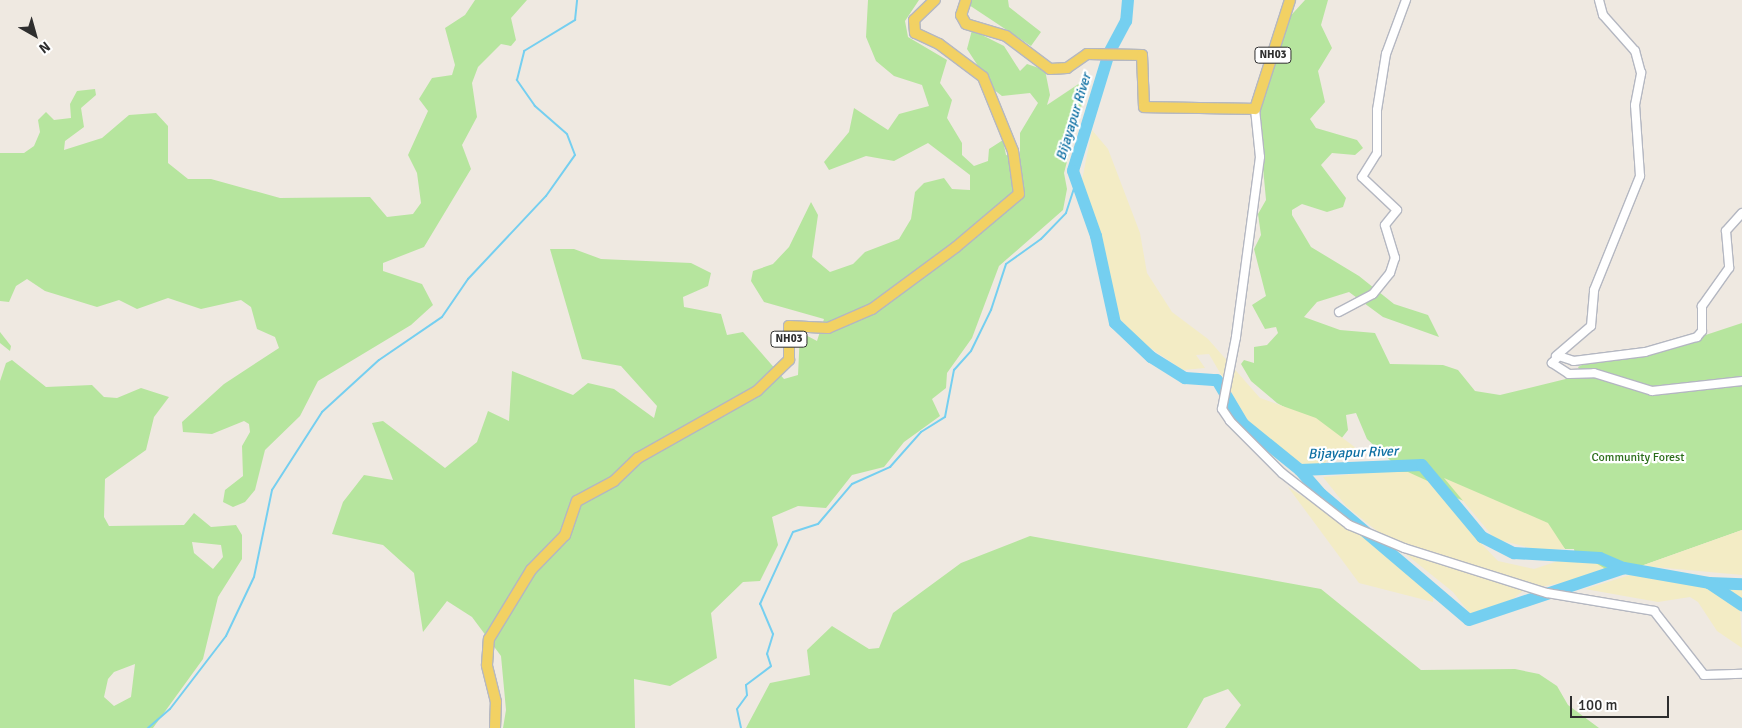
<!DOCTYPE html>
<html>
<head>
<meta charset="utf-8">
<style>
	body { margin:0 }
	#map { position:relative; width:1742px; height:728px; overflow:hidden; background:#efe9e1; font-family:Signika,sans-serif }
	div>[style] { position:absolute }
	.green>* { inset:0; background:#b6e59e }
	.sand>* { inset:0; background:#f3ecc5 }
	.stream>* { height:2px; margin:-1px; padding:0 1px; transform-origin:1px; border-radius:1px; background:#75cff0 }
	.river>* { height:12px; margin:-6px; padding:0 6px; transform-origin:6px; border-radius:6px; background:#75cff0 }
	.roads { filter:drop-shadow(1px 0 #b4b7c1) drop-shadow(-1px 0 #b4b7c1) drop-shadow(0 1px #b4b7c1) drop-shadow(0 -1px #b4b7c1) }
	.minor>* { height:8px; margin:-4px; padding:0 4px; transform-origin:4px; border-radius:4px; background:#fff }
	.major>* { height:10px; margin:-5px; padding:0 5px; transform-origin:5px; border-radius:5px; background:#f2d163 }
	span { translate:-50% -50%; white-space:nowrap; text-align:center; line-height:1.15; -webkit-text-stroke:4.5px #fff; paint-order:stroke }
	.shield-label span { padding:1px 4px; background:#fff; border:1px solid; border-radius:4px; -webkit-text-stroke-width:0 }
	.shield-label { font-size:11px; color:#2e2e2e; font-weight:700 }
	.park-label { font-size:12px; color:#2c6e1b }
	.water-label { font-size:14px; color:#0d6fa3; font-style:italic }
	.north { position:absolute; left:10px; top:10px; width:50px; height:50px; -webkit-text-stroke:4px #fff; paint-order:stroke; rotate:142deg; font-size:14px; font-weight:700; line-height:20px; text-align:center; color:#2e2e2e }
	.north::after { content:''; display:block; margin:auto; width:18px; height:22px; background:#2e2e2e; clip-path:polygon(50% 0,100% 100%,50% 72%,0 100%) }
	.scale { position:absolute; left:1570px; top:696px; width:99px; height:22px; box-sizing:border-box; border:2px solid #2e2e2e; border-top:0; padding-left:6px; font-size:15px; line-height:18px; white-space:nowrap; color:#2e2e2e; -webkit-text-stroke:4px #fff; paint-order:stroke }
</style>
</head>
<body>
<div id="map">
	<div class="green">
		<div style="clip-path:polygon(475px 0,527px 0,511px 18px,516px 40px,511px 46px,501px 44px,478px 67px,472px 83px,477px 117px,462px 145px,471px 169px,424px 247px,383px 263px,383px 271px,422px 284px,433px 305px,411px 325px,318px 381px,300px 416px,265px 450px,255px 490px,245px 502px,233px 507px,223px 502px,225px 490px,243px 476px,242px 446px,250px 432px,249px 424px,244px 421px,212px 434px,183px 432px,182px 422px,224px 384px,279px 348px,275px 337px,257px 329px,251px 307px,241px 300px,201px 309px,168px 298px,137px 309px,119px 300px,97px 307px,45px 291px,27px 279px,16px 286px,9px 302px,0 301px,0 153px,24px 153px,34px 146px,40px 132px,38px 120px,46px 112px,54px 120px,71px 118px,70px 104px,77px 91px,95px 89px,96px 95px,81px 108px,84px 127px,65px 141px,64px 150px,102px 138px,129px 115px,156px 113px,168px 126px,168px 163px,188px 179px,211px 179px,280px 198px,370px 197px,387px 217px,413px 214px,421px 203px,417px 173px,408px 155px,428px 111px,419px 99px,432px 78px,452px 75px,455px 65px,445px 28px,465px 15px)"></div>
		<div style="clip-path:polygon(868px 0,919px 0,905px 21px,908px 37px,947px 60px,940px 83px,952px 100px,947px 118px,962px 143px,962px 155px,974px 166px,988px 161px,989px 149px,1003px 140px,1006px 155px,1020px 159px,1020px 133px,1038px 103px,1030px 93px,1002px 96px,993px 89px,967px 49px,972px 30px,1004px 46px,1020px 71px,1027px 64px,1045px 70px,1050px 95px,1047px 105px,1089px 77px,1064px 173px,1067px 189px,1063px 210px,999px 266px,972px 338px,947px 373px,946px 388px,932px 399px,940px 416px,904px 442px,884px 467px,852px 475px,826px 508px,798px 506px,772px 517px,778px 545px,760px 581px,743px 582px,711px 613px,717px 658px,670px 686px,634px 679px,635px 728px,503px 728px,506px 710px,501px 656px,472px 617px,447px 601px,423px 632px,414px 573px,383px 545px,332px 534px,343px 502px,364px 475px,393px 480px,372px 423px,383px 421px,445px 468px,477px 442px,488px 411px,509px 421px,512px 371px,573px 395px,588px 383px,614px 389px,654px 418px,657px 406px,621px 366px,582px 359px,550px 249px,574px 249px,601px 259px,691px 263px,711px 273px,708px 286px,683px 297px,684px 307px,721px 314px,727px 335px,743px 332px,784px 379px,798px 375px,800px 332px,817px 341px,824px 319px,764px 302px,751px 281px,753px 271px,773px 264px,789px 247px,811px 202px,818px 215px,812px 257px,830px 272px,853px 264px,865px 252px,899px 239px,911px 219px,915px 192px,924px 183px,944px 178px,952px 189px,970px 190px,970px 175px,928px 143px,894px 161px,866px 156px,829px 170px,824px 162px,849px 132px,854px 108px,888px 130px,899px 114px,929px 106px,922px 85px,894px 76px,876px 61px,866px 37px)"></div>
		<div style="clip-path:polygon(972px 0,1008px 0,1009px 7px,1041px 32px,1031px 46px,969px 5px)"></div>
		<div style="clip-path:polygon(1305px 0,1328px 0,1321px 25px,1332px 48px,1318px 71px,1325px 102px,1310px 119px,1316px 128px,1357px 140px,1363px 148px,1355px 155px,1332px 153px,1321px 165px,1346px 198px,1343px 207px,1327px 212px,1302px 204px,1292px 210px,1292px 215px,1311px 247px,1359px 276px,1394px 304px,1428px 315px,1439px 337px,1383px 317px,1349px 292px,1317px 302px,1304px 317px,1340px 330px,1375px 333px,1390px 364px,1443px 365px,1458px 370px,1475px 391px,1500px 395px,1582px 375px,1578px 367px,1588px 362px,1639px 357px,1742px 323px,1742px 530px,1627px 571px,1612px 571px,1576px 560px,1574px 549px,1565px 549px,1557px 539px,1393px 472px,1391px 461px,1367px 439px,1356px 413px,1346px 415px,1348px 430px,1341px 439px,1277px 403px,1251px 381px,1241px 364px,1244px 360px,1254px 363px,1254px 347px,1267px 345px,1278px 333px,1276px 327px,1265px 329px,1252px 305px,1266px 296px,1254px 249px,1261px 235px,1258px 214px,1266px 200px,1258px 113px,1284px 23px)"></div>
		<div style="clip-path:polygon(0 332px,11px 346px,10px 351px,0 343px)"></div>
		<div style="clip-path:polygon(evenodd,12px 360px,46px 387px,92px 385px,104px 397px,117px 398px,141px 388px,169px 397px,154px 417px,146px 450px,105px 479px,104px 517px,109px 526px,184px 525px,194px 513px,211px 527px,236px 525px,242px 535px,242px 559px,218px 597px,203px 659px,153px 728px,0 728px,0 381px,6px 363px,12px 360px,192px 542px,221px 545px,223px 557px,213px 569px,194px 553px,192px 542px,12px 360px,135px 664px,131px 697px,114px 706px,104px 697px,108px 679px,114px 672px,135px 664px)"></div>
		<div style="clip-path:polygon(1030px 536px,1321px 589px,1421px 670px,1515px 669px,1539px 674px,1557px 686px,1568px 705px,1599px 728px,1225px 728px,1241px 705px,1228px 689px,1204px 698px,1187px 728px,746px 728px,770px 683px,810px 675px,807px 650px,832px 626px,869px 649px,879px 648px,893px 613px,961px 563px)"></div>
	</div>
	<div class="sand">
		<div style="clip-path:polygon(1092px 130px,1108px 149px,1140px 233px,1147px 273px,1172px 312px,1208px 339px,1260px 398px,1316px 418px,1360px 451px,1354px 455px,1338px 449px,1322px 466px,1293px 464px,1268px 455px,1209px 354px,1196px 355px,1205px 368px,1183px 370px,1140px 341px,1119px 318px,1082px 180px)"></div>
		<div style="clip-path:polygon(1374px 472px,1408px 472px,1443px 488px,1470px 532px,1498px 561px,1534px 569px,1558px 561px,1594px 562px,1604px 568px,1581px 579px,1524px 590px,1508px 603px,1471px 615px,1453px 592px,1346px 506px,1323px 477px)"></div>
		<div style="clip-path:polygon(1444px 478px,1548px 523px,1565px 549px,1539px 550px,1495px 539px)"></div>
		<div style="clip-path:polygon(1288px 487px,1396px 555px,1433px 593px,1433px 602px,1359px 583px)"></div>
		<div style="clip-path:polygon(1742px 530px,1742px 575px,1655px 567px,1627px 571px)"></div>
		<div style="clip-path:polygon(1630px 575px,1707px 586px,1740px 609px,1742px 648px,1717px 631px,1698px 602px,1690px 597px,1658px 602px,1585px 589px)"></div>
		<div style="clip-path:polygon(1742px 586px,1742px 600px,1725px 587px)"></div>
	</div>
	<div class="stream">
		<div style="left:148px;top:728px;width:29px;rotate:-41deg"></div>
		<div style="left:170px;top:709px;width:92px;rotate:-52.5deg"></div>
		<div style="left:226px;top:636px;width:65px;rotate:-64.6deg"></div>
		<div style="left:254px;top:577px;width:89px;rotate:-78.3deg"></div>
		<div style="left:272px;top:490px;width:93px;rotate:-57.3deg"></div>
		<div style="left:322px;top:412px;width:77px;rotate:-42.4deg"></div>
		<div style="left:379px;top:360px;width:76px;rotate:-34.3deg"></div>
		<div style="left:442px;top:317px;width:46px;rotate:-55.6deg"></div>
		<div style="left:468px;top:279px;width:114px;rotate:-46.8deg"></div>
		<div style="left:546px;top:196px;width:50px;rotate:-54.7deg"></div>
		<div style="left:575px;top:155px;width:22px;rotate:-111deg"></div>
		<div style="left:567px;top:134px;width:43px;rotate:-138.8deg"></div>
		<div style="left:535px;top:106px;width:32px;rotate:-125deg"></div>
		<div style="left:517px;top:80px;width:30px;rotate:-76deg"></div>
		<div style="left:524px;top:51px;width:60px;rotate:-31.3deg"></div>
		<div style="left:575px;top:20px;width:20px;rotate:-84deg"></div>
		<div style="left:741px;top:728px;width:19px;rotate:-102deg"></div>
		<div style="left:737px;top:709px;width:17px;rotate:-54deg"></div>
		<div style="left:747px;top:695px;width:10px;rotate:-96deg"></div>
		<div style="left:746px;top:685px;width:31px;rotate:-37deg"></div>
		<div style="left:771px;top:666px;width:13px;rotate:-108deg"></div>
		<div style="left:767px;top:654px;width:21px;rotate:-73deg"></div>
		<div style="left:773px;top:634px;width:33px;rotate:-113deg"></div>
		<div style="left:760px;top:604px;width:79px;rotate:-65.4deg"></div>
		<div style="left:793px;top:532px;width:26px;rotate:-18deg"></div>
		<div style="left:818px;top:524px;width:52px;rotate:-49.6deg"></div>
		<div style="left:852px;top:484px;width:42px;rotate:-24.1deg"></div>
		<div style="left:890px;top:467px;width:47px;rotate:-48.5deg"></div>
		<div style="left:921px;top:432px;width:28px;rotate:-32deg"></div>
		<div style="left:945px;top:417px;width:48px;rotate:-79.2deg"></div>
		<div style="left:954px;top:370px;width:25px;rotate:-48deg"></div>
		<div style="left:971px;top:351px;width:46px;rotate:-64deg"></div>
		<div style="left:991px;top:310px;width:48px;rotate:-71.9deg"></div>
		<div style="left:1006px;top:264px;width:43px;rotate:-35.5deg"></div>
		<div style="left:1041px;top:239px;width:36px;rotate:-46deg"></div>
		<div style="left:1066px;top:213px;width:26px;rotate:-72deg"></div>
		<div style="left:1074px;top:188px;width:17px;rotate:-93deg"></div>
	</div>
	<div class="river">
		<div style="left:1128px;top:0;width:21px;rotate:95deg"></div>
		<div style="left:1126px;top:21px;width:36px;rotate:118deg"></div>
		<div style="left:1109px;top:53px;width:123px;rotate:107deg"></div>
		<div style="left:1073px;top:171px;width:69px;rotate:70.5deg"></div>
		<div style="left:1096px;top:236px;width:89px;rotate:77.7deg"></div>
		<div style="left:1115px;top:323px;width:50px;rotate:43.4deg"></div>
		<div style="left:1151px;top:357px;width:40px;rotate:32deg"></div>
		<div style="left:1185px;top:378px;width:32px;rotate:4deg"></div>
		<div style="left:1217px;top:380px;width:51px;rotate:59.4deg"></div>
		<div style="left:1243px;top:424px;width:73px;rotate:38.9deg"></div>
		<div style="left:1300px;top:470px;width:122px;rotate:-2.3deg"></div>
		<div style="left:1422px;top:465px;width:94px;rotate:50.2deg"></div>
		<div style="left:1482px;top:537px;width:36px;rotate:27deg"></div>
		<div style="left:1514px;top:553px;width:86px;rotate:3.3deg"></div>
		<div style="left:1600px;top:558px;width:26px;rotate:23deg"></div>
		<div style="left:1624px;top:568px;width:86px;rotate:10deg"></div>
		<div style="left:1709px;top:583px;width:33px;rotate:2deg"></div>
		<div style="left:1300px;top:470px;width:32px;rotate:49deg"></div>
		<div style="left:1321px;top:494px;width:194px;rotate:40.4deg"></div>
		<div style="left:1469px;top:620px;width:163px;rotate:-18.5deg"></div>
		<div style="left:1709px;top:583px;width:40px;rotate:34deg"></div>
	</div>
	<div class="roads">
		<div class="minor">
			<div style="left:1255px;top:109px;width:48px;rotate:84.1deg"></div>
			<div style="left:1260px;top:157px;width:182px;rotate:97.6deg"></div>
			<div style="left:1236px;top:337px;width:73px;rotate:101deg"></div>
			<div style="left:1222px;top:409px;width:14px;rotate:56deg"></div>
			<div style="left:1230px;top:421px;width:74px;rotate:45deg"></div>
			<div style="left:1282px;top:473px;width:85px;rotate:37.8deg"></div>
			<div style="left:1349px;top:525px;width:60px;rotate:22.7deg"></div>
			<div style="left:1404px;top:548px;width:150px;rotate:17.5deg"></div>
			<div style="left:1547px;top:593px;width:109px;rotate:9.5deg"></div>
			<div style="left:1654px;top:611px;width:81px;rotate:52deg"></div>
			<div style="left:1704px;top:675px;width:38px;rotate:-2deg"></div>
			<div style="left:1742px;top:213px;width:24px;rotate:132deg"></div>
			<div style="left:1726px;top:231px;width:37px;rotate:85deg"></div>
			<div style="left:1729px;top:268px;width:47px;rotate:125.4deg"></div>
			<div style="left:1702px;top:306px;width:25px;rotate:90deg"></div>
			<div style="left:1702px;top:331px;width:8px;rotate:130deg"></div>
			<div style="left:1697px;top:337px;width:54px;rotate:163.9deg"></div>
			<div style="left:1645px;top:352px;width:72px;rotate:172.8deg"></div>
			<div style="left:1574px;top:361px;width:16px;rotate:-162deg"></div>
			<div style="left:1559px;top:356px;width:10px;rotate:135deg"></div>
			<div style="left:1552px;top:363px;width:20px;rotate:33deg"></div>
			<div style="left:1569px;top:374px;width:25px;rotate:-2deg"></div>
			<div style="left:1594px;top:373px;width:61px;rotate:17.2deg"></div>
			<div style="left:1652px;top:391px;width:91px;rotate:-6.3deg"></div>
			<div style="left:1339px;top:312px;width:38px;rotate:-28deg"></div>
			<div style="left:1373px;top:294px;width:27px;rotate:-51deg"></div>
			<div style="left:1390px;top:273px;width:16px;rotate:-72deg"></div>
			<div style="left:1395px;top:258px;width:34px;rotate:-107deg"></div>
			<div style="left:1385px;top:225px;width:19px;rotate:-51deg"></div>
			<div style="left:1397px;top:210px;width:48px;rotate:-136.7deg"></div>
			<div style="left:1362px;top:177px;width:28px;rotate:-58deg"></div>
			<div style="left:1377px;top:153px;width:43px;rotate:-90deg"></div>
			<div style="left:1377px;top:110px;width:57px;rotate:-80.9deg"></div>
			<div style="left:1386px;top:54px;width:58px;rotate:-69.7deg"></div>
			<div style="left:1556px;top:356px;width:46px;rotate:-40.6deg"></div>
			<div style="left:1591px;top:326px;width:36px;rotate:-85deg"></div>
			<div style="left:1594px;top:290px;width:123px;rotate:-68deg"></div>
			<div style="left:1640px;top:176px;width:71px;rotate:-94deg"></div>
			<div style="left:1635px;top:105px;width:33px;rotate:-79deg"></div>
			<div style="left:1641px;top:73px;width:23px;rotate:-105deg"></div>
			<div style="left:1635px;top:51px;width:48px;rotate:-131.6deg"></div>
			<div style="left:1603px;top:15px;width:16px;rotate:-105deg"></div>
		</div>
		<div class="major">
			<div style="left:966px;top:0;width:16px;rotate:108deg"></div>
			<div style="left:961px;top:15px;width:10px;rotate:61deg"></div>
			<div style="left:966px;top:24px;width:42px;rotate:16.7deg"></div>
			<div style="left:1006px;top:36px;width:55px;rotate:36.9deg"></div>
			<div style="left:1050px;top:69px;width:17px;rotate:-3deg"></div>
			<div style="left:1067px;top:68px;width:24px;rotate:-35deg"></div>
			<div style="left:1087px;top:54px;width:55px;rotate:1deg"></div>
			<div style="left:1142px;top:55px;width:52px;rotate:87.8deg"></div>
			<div style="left:1144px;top:107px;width:111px;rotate:1deg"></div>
			<div style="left:1255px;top:109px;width:114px;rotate:-72.2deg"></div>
			<div style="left:495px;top:728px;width:26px;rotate:-88deg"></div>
			<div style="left:496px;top:702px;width:38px;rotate:-104deg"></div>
			<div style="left:487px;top:665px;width:26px;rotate:-86deg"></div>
			<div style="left:489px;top:639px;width:81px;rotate:-58.7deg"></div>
			<div style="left:531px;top:570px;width:49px;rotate:-45.8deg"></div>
			<div style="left:565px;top:535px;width:36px;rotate:-71deg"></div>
			<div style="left:577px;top:501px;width:42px;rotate:-28.4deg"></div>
			<div style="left:614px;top:481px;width:33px;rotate:-44deg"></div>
			<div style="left:638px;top:458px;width:137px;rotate:-29.4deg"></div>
			<div style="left:757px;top:391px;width:45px;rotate:-44.1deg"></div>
			<div style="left:789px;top:360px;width:34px;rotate:-90deg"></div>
			<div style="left:789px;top:326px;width:39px;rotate:3deg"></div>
			<div style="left:828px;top:328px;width:48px;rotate:-23.4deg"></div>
			<div style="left:872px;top:309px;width:104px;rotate:-36.4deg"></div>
			<div style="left:956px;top:247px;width:82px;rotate:-40.1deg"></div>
			<div style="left:1019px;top:194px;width:43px;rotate:-97.9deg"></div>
			<div style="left:1013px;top:151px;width:80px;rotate:-112.1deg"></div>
			<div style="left:983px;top:77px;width:55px;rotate:-143.1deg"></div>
			<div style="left:939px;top:44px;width:26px;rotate:-155deg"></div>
			<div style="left:915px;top:33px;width:13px;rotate:-94deg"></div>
			<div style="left:914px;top:20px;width:29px;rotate:-44deg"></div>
		</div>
	</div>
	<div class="shield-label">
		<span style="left:1273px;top:55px">NH03</span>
		<span style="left:789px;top:339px">NH03</span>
	</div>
	<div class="park-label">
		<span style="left:1638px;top:458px">Community Forest</span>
	</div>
	<div class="water-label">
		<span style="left:1074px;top:117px;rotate:-73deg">Bijayapur River</span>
		<span style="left:1353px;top:453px;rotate:-2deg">Bijayapur River</span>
	</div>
	<div class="north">N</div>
	<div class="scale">100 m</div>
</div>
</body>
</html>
